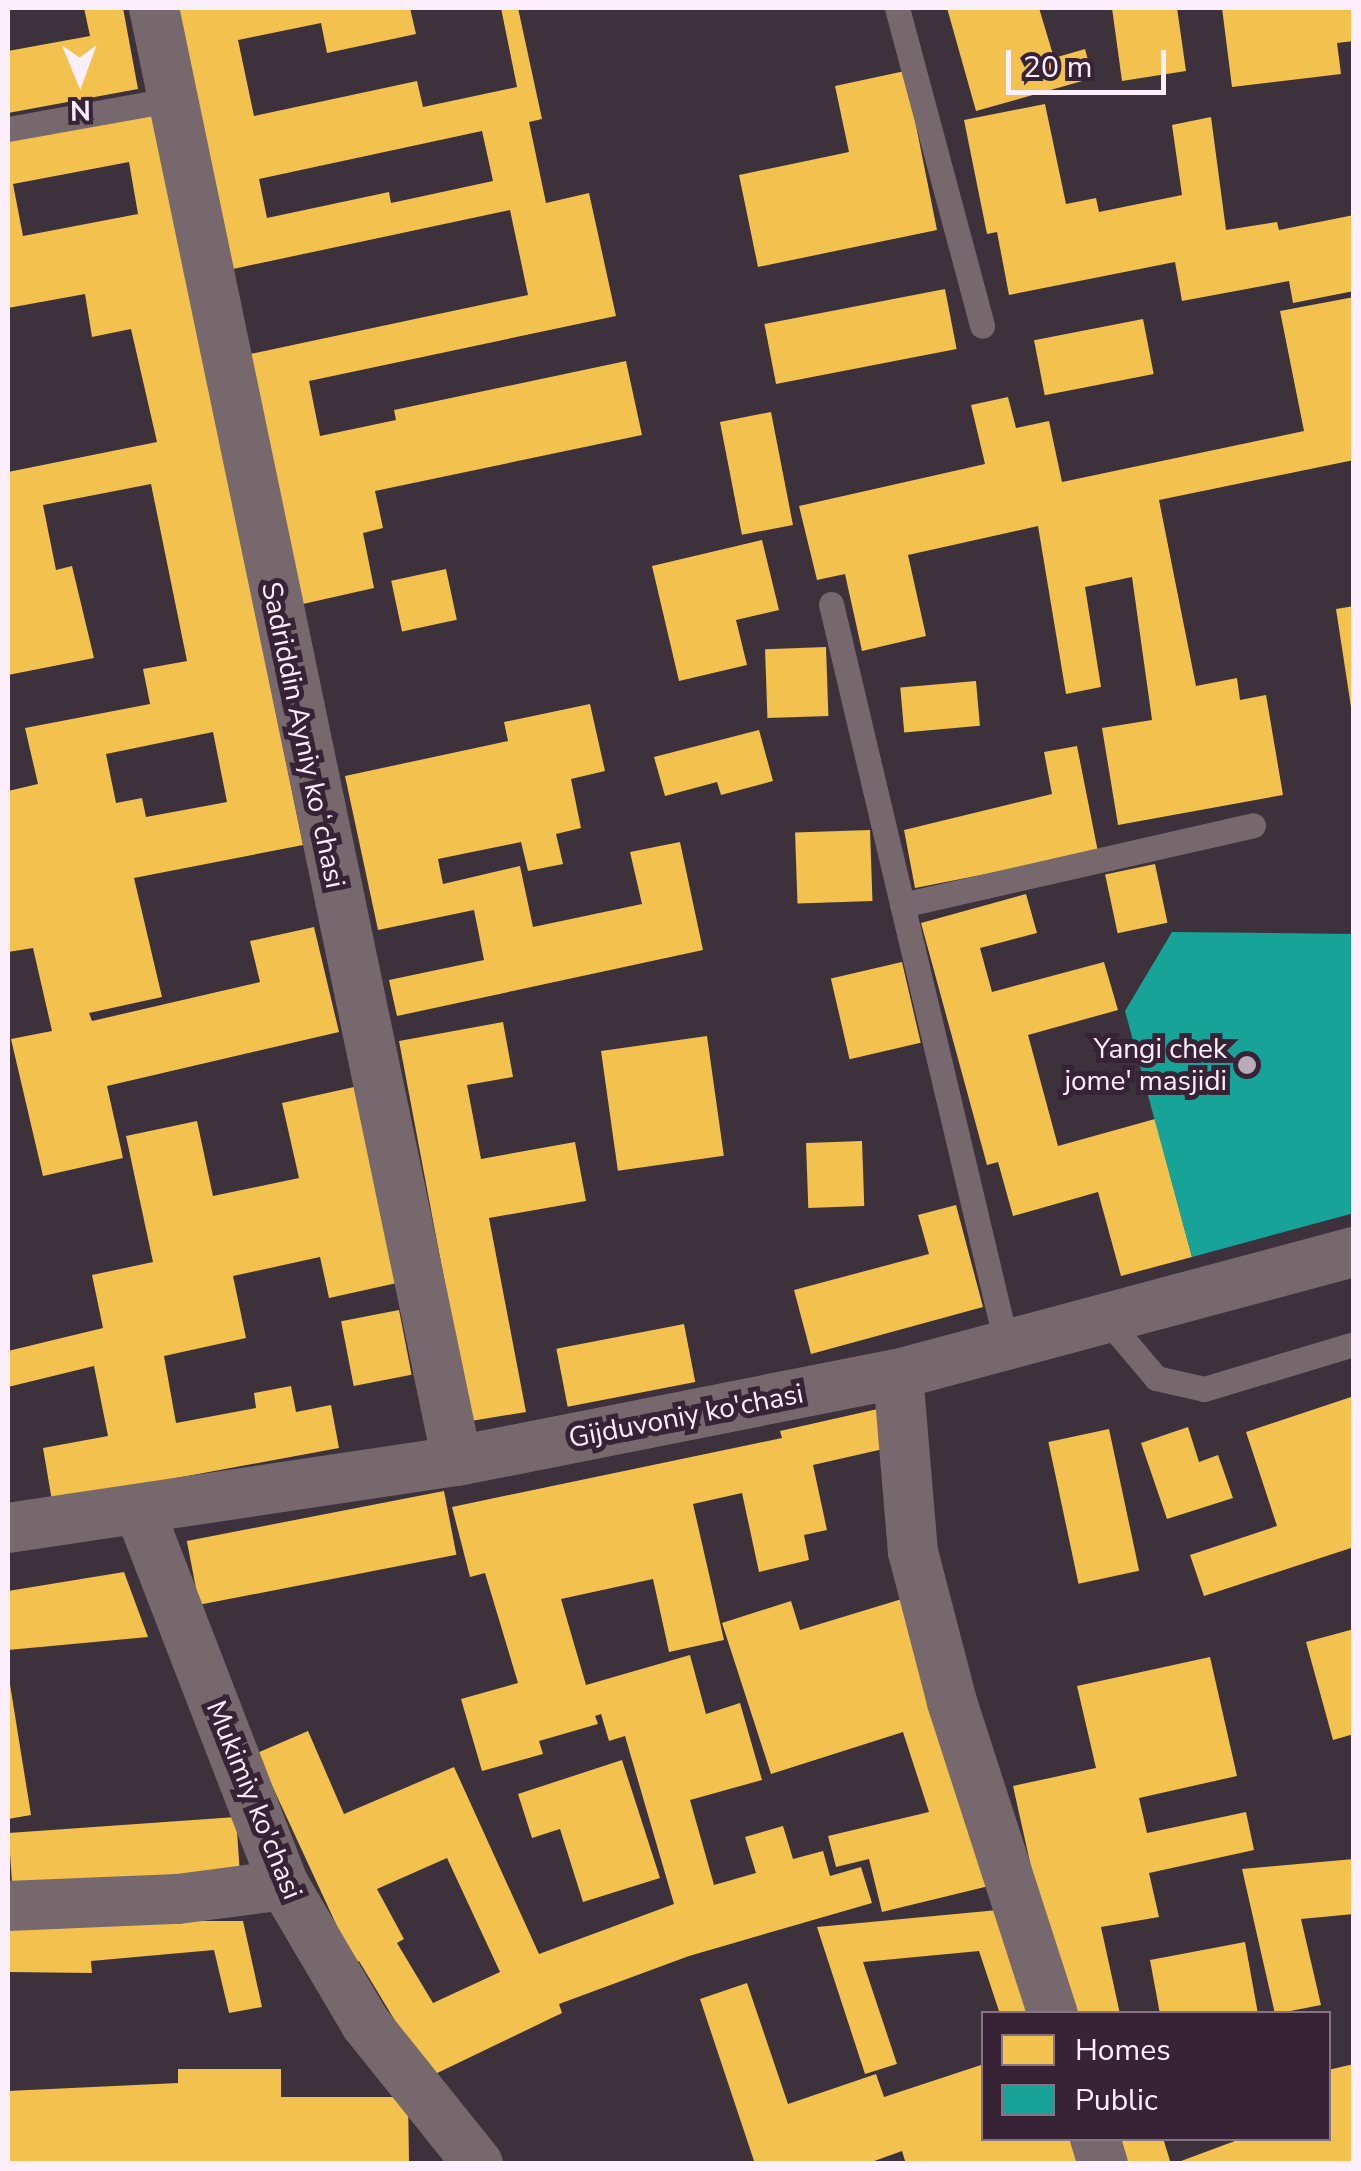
<!DOCTYPE html>
<html>
<head>
<meta charset="utf-8">
<style>
	body { margin:0 }
	#map { position:relative; width:1361px; height:2171px; overflow:hidden; background:#3d323c; font-family:"Nunito Sans",sans-serif }
	div>[style] { position:absolute }
	.homes>* { inset:0; background:#f2c14e; transform-origin:0 0 }
	.public>* { inset:0; background:#17a398 }
	.service>* { height:25px; margin:-12.5px; padding:0 12.5px; transform-origin:12.5px; border-radius:12.5px; background:#76686c }
	.minor>* { height:50px; margin:-25px; padding:0 25px; transform-origin:25px; border-radius:25px; background:#76686c }
	.dots>* { width:28px; height:28px; translate:-50% -50%; box-sizing:border-box; border:5px solid #382336; border-radius:50% }
	span { translate:-50% -50%; white-space:nowrap; text-align:center; line-height:1.15; -webkit-text-stroke:10px #382336; paint-order:stroke }
	.street-label { font-size:28px; color:#fceefa }
	.poi-label { font-size:28px; color:#fceefa }
	.right { translate:-100% -50%; text-align:right }
	.frame { position:absolute; inset:0; border:10px solid #fceefa; pointer-events:none }
	.legend { position:absolute; left:981px; top:2011px; width:350px; height:130px; box-sizing:border-box; background:#382336; border:2px solid #867484; margin:0; padding:12px 18px; list-style:none; font-size:30px; color:#fceefa }
	.legend li { display:flex; align-items:center; gap:20px; height:50px }
	.legend b { width:50px; border:2px solid #867484 }
	.north { position:absolute; left:30px; top:30px; width:100px; height:100px; -webkit-text-stroke:8px #382336; paint-order:stroke; rotate:179deg; font-size:28px; font-weight:700; line-height:40px; text-align:center; color:#fceefa }
	.north::after { content:''; display:block; margin:auto; width:35px; height:45px; background:#fceefa; clip-path:polygon(50% 0,100% 100%,50% 72%,0 100%) }
	.scale { position:absolute; left:1006px; top:50px; width:160px; height:45px; box-sizing:border-box; border:5px solid #fceefa; border-top:0; padding-left:12px; font-size:30px; line-height:35px; white-space:nowrap; color:#fceefa; -webkit-text-stroke:8px #382336; paint-order:stroke }
</style>
</head>
<body>
<div id="map">
	<div class="homes">
		<div style="clip-path:polygon(84px 8px,123px 8px,138px 89px,8px 113px,8px 51px,90px 36px)"></div>
		<div style="clip-path:polygon(evenodd,177px 8px,410px 8px,416px 34px,327px 53px,321px 23px,238px 40px,254px 116px,417px 81px,423px 107px,517px 87px,501px 8px,518px 8px,542px 119px,529px 122px,546px 203px,589px 193px,616px 316px,309px 381px,320px 436px,396px 420px,394px 410px,626px 361px,642px 435px,375px 491px,383px 528px,363px 533px,374px 588px,303px 604px,250px 354px,528px 295px,510px 210px,233px 269px,177px 8px,482px 131px,493px 181px,391px 203px,389px 192px,267px 218px,259px 179px,482px 131px)"></div>
		<div style="clip-path:polygon(947px 8px,1039px 8px,1054px 58px,1085px 49px,1093px 78px,976px 111px)"></div>
		<div style="clip-path:polygon(1112px 8px,1177px 8px,1186px 71px,1122px 81px)"></div>
		<div style="clip-path:polygon(1222px 8px,1351px 8px,1354px 41px,1337px 43px,1341px 74px,1232px 87px)"></div>
		<div style="clip-path:polygon(905px 71px,937px 230px,758px 267px,739px 175px,849px 152px,835px 86px)"></div>
		<div style="clip-path:polygon(1045px 104px,1066px 204px,1096px 198px,1099px 212px,1182px 195px,1172px 125px,1211px 117px,1226px 230px,1277px 222px,1279px 230px,1354px 215px,1354px 291px,1293px 303px,1289px 281px,1182px 301px,1175px 262px,1009px 295px,997px 232px,987px 234px,964px 120px)"></div>
		<div style="clip-path:polygon(evenodd,152px 108px,303px 845px,134px 878px,162px 997px,89px 1013px,92px 1021px,260px 982px,250px 941px,314px 927px,339px 1032px,107px 1086px,123px 1158px,43px 1176px,11px 1039px,52px 1031px,33px 948px,8px 952px,8px 791px,38px 784px,25px 728px,150px 704px,143px 669px,187px 661px,151px 484px,43px 505px,56px 570px,72px 566px,94px 658px,8px 675px,8px 472px,157px 442px,131px 329px,92px 337px,85px 294px,8px 308px,8px 135px,152px 108px,129px 162px,138px 214px,23px 236px,13px 184px,129px 162px,152px 108px,213px 732px,227px 802px,146px 817px,142px 798px,116px 803px,106px 754px,213px 732px)"></div>
		<div style="left:945px;top:289px;width:61px;height:184px;rotate:79deg"></div>
		<div style="clip-path:polygon(1354px 297px,1354px 460px,1159px 500px,1196px 686px,1237px 678px,1240px 700px,1266px 695px,1283px 795px,1118px 825px,1102px 728px,1152px 720px,1132px 577px,1085px 587px,1101px 687px,1066px 694px,1038px 526px,908px 555px,926px 636px,862px 651px,845px 574px,817px 580px,799px 506px,985px 464px,971px 405px,1008px 397px,1016px 428px,1049px 421px,1062px 482px,1304px 431px,1280px 311px)"></div>
		<div style="left:1143px;top:319px;width:56px;height:111px;rotate:79deg"></div>
		<div style="left:771px;top:412px;width:115px;height:52px;rotate:79deg"></div>
		<div style="clip-path:polygon(762px 540px,779px 610px,736px 620px,747px 665px,679px 681px,652px 566px)"></div>
		<div style="left:446px;top:569px;width:52px;height:56px;rotate:78deg"></div>
		<div style="clip-path:polygon(1354px 606px,1354px 706px,1351px 707px,1336px 609px)"></div>
		<div style="left:826px;top:647px;width:69px;height:61px;rotate:88deg"></div>
		<div style="left:976px;top:681px;width:45px;height:76px;rotate:85deg"></div>
		<div style="clip-path:polygon(590px 704px,605px 771px,571px 779px,581px 828px,556px 834px,563px 864px,528px 871px,521px 842px,438px 859px,443px 884px,520px 866px,533px 927px,642px 904px,630px 852px,680px 842px,703px 950px,397px 1016px,389px 980px,484px 960px,474px 910px,378px 930px,345px 776px,508px 741px,504px 722px)"></div>
		<div style="clip-path:polygon(759px 730px,773px 781px,721px 795px,717px 782px,665px 796px,654px 757px)"></div>
		<div style="clip-path:polygon(1077px 746px,1098px 852px,915px 888px,904px 830px,1052px 794px,1044px 752px)"></div>
		<div style="left:870px;top:830px;width:71px;height:75px;rotate:88deg"></div>
		<div style="left:1155px;top:864px;width:60px;height:51px;rotate:78deg"></div>
		<div style="clip-path:polygon(1026px 894px,1037px 933px,980px 948px,992px 992px,1104px 962px,1118px 1010px,1028px 1035px,1058px 1146px,1155px 1119px,1192px 1257px,1121px 1276px,1098px 1192px,1013px 1216px,998px 1162px,987px 1165px,921px 923px)"></div>
		<div style="left:902px;top:962px;width:83px;height:73px;rotate:77deg"></div>
		<div style="clip-path:polygon(503px 1022px,513px 1077px,467px 1085px,481px 1159px,575px 1142px,586px 1201px,489px 1218px,526px 1412px,471px 1421px,399px 1041px)"></div>
		<div style="left:707px;top:1036px;width:121px;height:107px;rotate:82deg"></div>
		<div style="clip-path:polygon(354px 1087px,397px 1283px,329px 1298px,320px 1257px,233px 1276px,246px 1338px,164px 1356px,176px 1423px,256px 1408px,254px 1393px,291px 1386px,296px 1412px,331px 1405px,339px 1448px,52px 1501px,43px 1448px,108px 1436px,94px 1366px,8px 1387px,8px 1351px,103px 1328px,92px 1275px,153px 1262px,126px 1136px,197px 1121px,213px 1196px,299px 1178px,282px 1103px)"></div>
		<div style="left:862px;top:1141px;width:65px;height:56px;rotate:88deg"></div>
		<div style="clip-path:polygon(956px 1205px,983px 1307px,811px 1354px,794px 1290px,929px 1254px,918px 1215px)"></div>
		<div style="left:399px;top:1310px;width:66px;height:59px;rotate:79deg"></div>
		<div style="left:684px;top:1324px;width:59px;height:130px;rotate:79deg"></div>
		<div style="clip-path:polygon(1354px 1396px,1354px 1547px,1204px 1596px,1190px 1555px,1277px 1526px,1246px 1432px)"></div>
		<div style="clip-path:polygon(evenodd,882px 1408px,892px 1447px,813px 1465px,827px 1530px,804px 1535px,809px 1560px,759px 1572px,742px 1493px,693px 1504px,724px 1640px,669px 1652px,653px 1579px,561px 1599px,586px 1685px,690px 1655px,706px 1714px,740px 1703px,762px 1780px,690px 1800px,714px 1885px,756px 1873px,745px 1837px,783px 1826px,793px 1859px,823px 1851px,830px 1876px,861px 1867px,872px 1903px,689px 1956px,559px 2004px,562px 2013px,429px 2077px,359px 1961px,354px 1963px,257px 1753px,308px 1731px,344px 1814px,454px 1767px,539px 1954px,674px 1904px,625px 1736px,609px 1741px,601px 1714px,595px 1716px,598px 1724px,539px 1741px,543px 1754px,482px 1771px,461px 1699px,518px 1683px,485px 1573px,470px 1577px,452px 1507px,782px 1438px,780px 1431px,882px 1408px,447px 1858px,500px 1972px,433px 2003px,397px 1943px,404px 1939px,377px 1889px,447px 1858px)"></div>
		<div style="clip-path:polygon(1188px 1427px,1199px 1462px,1218px 1455px,1233px 1498px,1167px 1519px,1141px 1443px)"></div>
		<div style="left:1109px;top:1429px;width:145px;height:62px;rotate:78deg"></div>
		<div style="left:444px;top:1491px;width:65px;height:262px;rotate:79deg"></div>
		<div style="clip-path:polygon(124px 1572px,148px 1637px,8px 1650px,8px 1591px)"></div>
		<div style="clip-path:polygon(902px 1599px,989px 1886px,882px 1912px,869px 1859px,836px 1867px,828px 1836px,929px 1812px,903px 1732px,771px 1774px,722px 1623px,791px 1601px,800px 1630px)"></div>
		<div style="clip-path:polygon(1354px 1629px,1354px 1734px,1333px 1740px,1306px 1642px)"></div>
		<div style="clip-path:polygon(1210px 1657px,1237px 1776px,1139px 1798px,1147px 1833px,1246px 1812px,1254px 1850px,1149px 1873px,1159px 1917px,1101px 1927px,1120px 2014px,1074px 2014px,1038px 1898px,1013px 1786px,1096px 1768px,1077px 1686px)"></div>
		<div style="clip-path:polygon(8px 1672px,31px 1815px,8px 1819px)"></div>
		<div style="clip-path:polygon(622px 1760px,660px 1878px,583px 1902px,560px 1829px,532px 1838px,518px 1794px)"></div>
		<div style="left:236px;top:1817px;width:60px;height:228px;rotate:86deg"></div>
		<div style="clip-path:polygon(1354px 1859px,1354px 1914px,1301px 1919px,1321px 2005px,1275px 2014px,1242px 1869px)"></div>
		<div style="clip-path:polygon(998px 1910px,1033px 2014px,1000px 2014px,979px 1951px,863px 1962px,897px 2064px,865px 2074px,817px 1927px)"></div>
		<div style="clip-path:polygon(8px 1921px,243px 1921px,262px 2007px,229px 2013px,214px 1950px,91px 1961px,92px 1973px,8px 1972px)"></div>
		<div style="clip-path:polygon(1245px 1942px,1258px 2014px,1160px 2014px,1150px 1960px)"></div>
		<div style="clip-path:polygon(747px 1983px,788px 2104px,876px 2074px,884px 2097px,984px 2064px,984px 2138px,1075px 2138px,1083px 2164px,906px 2164px,902px 2151px,866px 2164px,755px 2164px,700px 1999px)"></div>
		<div style="clip-path:polygon(1354px 2064px,1354px 2164px,1173px 2164px,1243px 2138px,1328px 2138px,1328px 2070px)"></div>
		<div style="clip-path:polygon(178px 2069px,281px 2069px,281px 2097px,408px 2097px,409px 2162px,8px 2161px,8px 2091px,178px 2083px)"></div>
		<div style="clip-path:polygon(1117px 2138px,1163px 2138px,1171px 2164px,1126px 2164px)"></div>
	</div>
	<div class="public">
		<div style="clip-path:polygon(1172px 932px,1354px 934px,1354px 1213px,1192px 1257px,1125px 1011px)"></div>
	</div>
	<div class="service">
		<div style="left:897px;top:8px;width:329px;rotate:75deg"></div>
		<div style="left:8px;top:129px;width:169px;rotate:-10.2deg"></div>
		<div style="left:831px;top:604px;width:764px;rotate:76.67deg"></div>
		<div style="left:902px;top:905px;width:360px;rotate:-12.8deg"></div>
		<div style="left:1107px;top:1320px;width:76px;rotate:49.8deg"></div>
		<div style="left:1156px;top:1378px;width:49px;rotate:12.9deg"></div>
		<div style="left:1204px;top:1389px;width:157px;rotate:-16.7deg"></div>
	</div>
	<div class="minor">
		<div style="left:154px;top:8px;width:1484px;rotate:78.22deg"></div>
		<div style="left:898px;top:1374px;width:179px;rotate:85.2deg"></div>
		<div style="left:913px;top:1552px;width:155px;rotate:75.4deg"></div>
		<div style="left:952px;top:1702px;width:328px;rotate:72.1deg"></div>
		<div style="left:140px;top:1512px;width:400px;rotate:68.9deg"></div>
		<div style="left:284px;top:1885px;width:161px;rotate:59.5deg"></div>
		<div style="left:366px;top:2024px;width:179px;rotate:51.3deg"></div>
		<div style="left:8px;top:1528px;width:454px;rotate:-8.5deg"></div>
		<div style="left:457px;top:1461px;width:449px;rotate:-11.2deg"></div>
		<div style="left:898px;top:1374px;width:472px;rotate:-15deg"></div>
		<div style="left:8px;top:1906px;width:170px;rotate:-2.4deg"></div>
		<div style="left:178px;top:1899px;width:107px;rotate:-7.5deg"></div>
		<div style="left:1095px;top:2138px;width:27px;rotate:73deg"></div>
	</div>
	<div class="dots">
		<div style="left:1247px;top:1065px;background:#b9acb8"></div>
	</div>
	<div class="street-label">
		<span style="left:303px;top:735px;rotate:78deg">Sadriddin Ayniy koʻchasi</span>
		<span style="left:686px;top:1416px;rotate:-11deg">Gijduvoniy ko'chasi</span>
		<span style="left:254px;top:1800px;rotate:68deg">Mukimiy ko'chasi</span>
	</div>
	<div class="poi-label">
		<span class="right" style="left:1227px;top:1065px">Yangi chek<br>jome' masjidi</span>
	</div>
	<div class="frame"></div>
	<ul class="legend">
	<li><b style="height:28px;background:#f2c14e"></b>Homes</li>
	<li><b style="height:28px;background:#17a398"></b>Public</li>
	</ul>
	<div class="north">N</div>
	<div class="scale">20 m</div>
</div>
</body>
</html>
